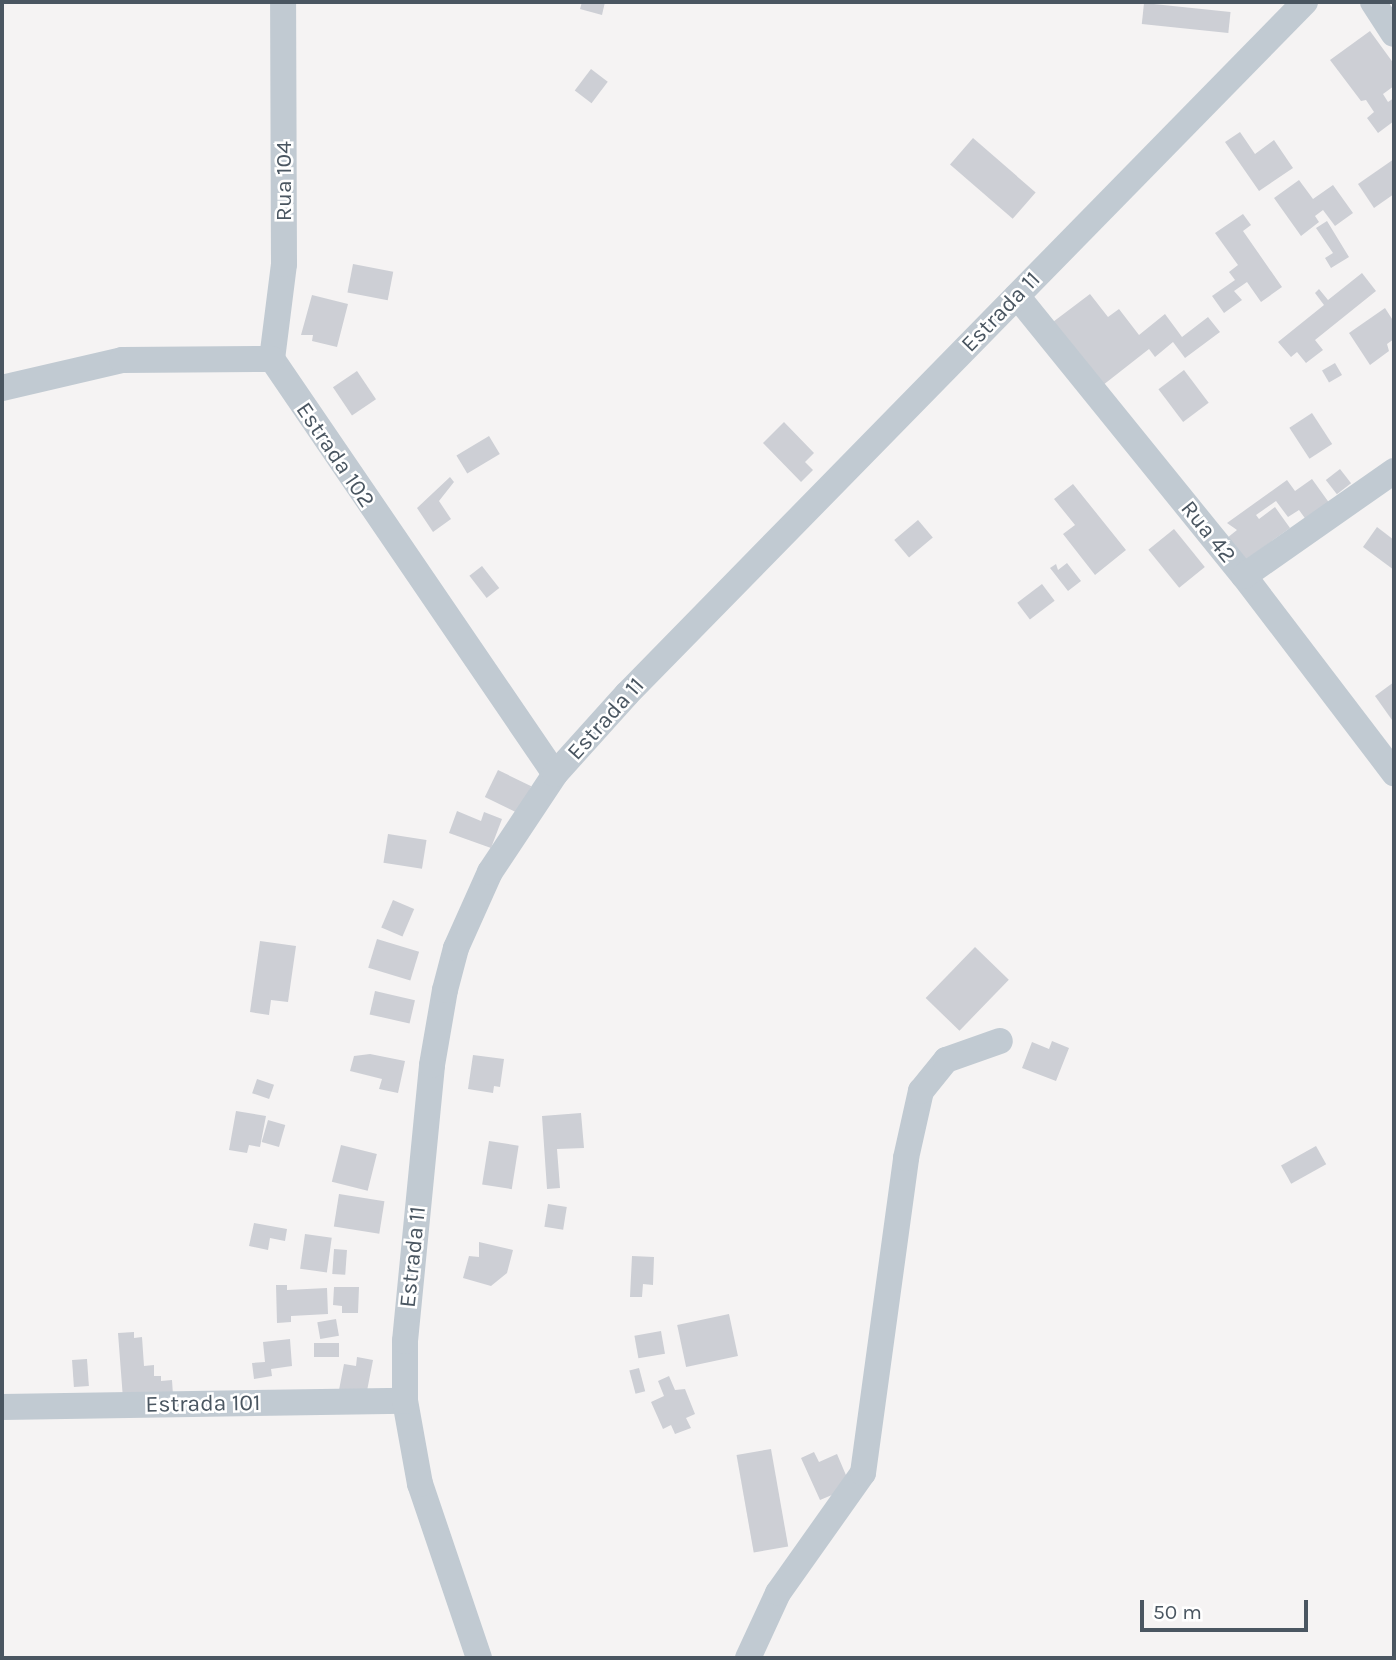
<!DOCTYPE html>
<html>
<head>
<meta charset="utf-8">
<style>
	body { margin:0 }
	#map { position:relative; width:1396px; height:1660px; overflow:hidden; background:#f5f3f3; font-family:Karla,sans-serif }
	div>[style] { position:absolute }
	.building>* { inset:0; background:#cdcfd5; transform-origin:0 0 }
	.street>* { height:26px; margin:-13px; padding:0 13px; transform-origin:13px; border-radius:13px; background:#c1cad2 }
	span { translate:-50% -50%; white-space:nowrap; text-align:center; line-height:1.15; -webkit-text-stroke:5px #fff; paint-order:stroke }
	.street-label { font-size:23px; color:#4a5661 }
	.frame { position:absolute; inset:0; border:4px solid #4a5661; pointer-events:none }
	.scale { position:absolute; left:1140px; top:1600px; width:168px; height:32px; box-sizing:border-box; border:4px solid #4a5661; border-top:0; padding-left:9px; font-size:21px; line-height:24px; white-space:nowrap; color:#4a5661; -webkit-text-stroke:5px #fff; paint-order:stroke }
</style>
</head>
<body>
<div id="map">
	<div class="building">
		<div style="clip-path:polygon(582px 2px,605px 2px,602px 15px,580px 9px)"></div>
		<div style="left:1144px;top:3px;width:87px;height:21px;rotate:6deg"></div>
		<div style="clip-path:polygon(1370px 31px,1394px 64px,1394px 86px,1383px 94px,1388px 102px,1394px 98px,1394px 121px,1378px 133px,1367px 118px,1374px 112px,1366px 100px,1361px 101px,1330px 60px)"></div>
		<div style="left:591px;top:69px;width:21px;height:27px;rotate:37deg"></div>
		<div style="clip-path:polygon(1240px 132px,1255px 154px,1274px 140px,1293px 168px,1259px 191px,1225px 142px)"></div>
		<div style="left:973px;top:138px;width:83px;height:35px;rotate:41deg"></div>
		<div style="clip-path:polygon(1394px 159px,1394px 194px,1374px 208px,1358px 184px)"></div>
		<div style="clip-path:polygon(1299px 180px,1313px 199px,1333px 185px,1353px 213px,1335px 226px,1323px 210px,1315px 216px,1319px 222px,1301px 236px,1274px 198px)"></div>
		<div style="clip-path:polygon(1243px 214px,1251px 225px,1243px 231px,1282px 287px,1261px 302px,1247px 282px,1234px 291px,1242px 300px,1224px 313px,1212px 296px,1235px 280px,1229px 272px,1238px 265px,1215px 233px)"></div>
		<div style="clip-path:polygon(1327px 221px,1349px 257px,1331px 268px,1325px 258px,1333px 253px,1316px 228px)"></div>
		<div style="left:353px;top:264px;width:41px;height:29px;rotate:11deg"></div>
		<div style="clip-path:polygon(1362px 273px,1376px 291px,1315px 340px,1323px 350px,1306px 363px,1297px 352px,1291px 357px,1278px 342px,1324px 305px,1315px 293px,1319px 289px,1328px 300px)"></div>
		<div style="clip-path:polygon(1090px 294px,1108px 317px,1119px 309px,1139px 335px,1165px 314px,1182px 337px,1208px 317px,1220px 332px,1185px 358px,1173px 342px,1155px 357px,1149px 349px,1098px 389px,1049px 325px)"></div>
		<div style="clip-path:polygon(312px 295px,348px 304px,337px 347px,312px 341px,313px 335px,301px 335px)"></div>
		<div style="clip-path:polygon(1385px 308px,1394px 322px,1394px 339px,1387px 344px,1389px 351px,1370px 365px,1349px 333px)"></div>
		<div style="left:1335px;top:363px;width:14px;height:15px;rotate:60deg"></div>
		<div style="left:1184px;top:370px;width:41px;height:32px;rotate:53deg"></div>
		<div style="left:357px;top:371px;width:34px;height:29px;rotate:56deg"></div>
		<div style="left:1312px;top:413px;width:37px;height:27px;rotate:57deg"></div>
		<div style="clip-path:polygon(784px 422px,814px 453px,805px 462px,813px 470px,801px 482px,763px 443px)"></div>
		<div style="left:489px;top:436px;width:21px;height:38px;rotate:59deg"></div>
		<div style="left:1340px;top:469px;width:18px;height:18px;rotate:52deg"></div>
		<div style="clip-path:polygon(450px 477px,454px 482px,439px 501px,451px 519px,433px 532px,417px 508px)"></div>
		<div style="clip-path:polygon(1312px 479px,1330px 504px,1307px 521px,1299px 510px,1288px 517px,1276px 501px,1256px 515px,1259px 519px,1275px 507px,1290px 528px,1244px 561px,1227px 538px,1237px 530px,1227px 523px,1287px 480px,1295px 491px)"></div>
		<div style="clip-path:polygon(1073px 484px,1126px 550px,1095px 575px,1063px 534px,1075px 525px,1054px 499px)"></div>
		<div style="left:918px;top:520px;width:23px;height:31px;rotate:50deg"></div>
		<div style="clip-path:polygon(1377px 527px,1394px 540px,1394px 570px,1363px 547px)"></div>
		<div style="left:1174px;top:529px;width:49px;height:33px;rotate:51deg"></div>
		<div style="clip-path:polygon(1067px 563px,1081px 581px,1068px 591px,1050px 568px,1056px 564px,1058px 570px)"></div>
		<div style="left:482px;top:566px;width:28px;height:16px;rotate:52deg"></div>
		<div style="left:1042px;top:584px;width:21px;height:31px;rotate:53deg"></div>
		<div style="clip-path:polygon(1394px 682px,1394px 718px,1392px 720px,1375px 696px)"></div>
		<div style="left:498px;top:770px;width:37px;height:30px;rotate:26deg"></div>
		<div style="clip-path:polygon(457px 811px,481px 821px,484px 812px,502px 819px,491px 848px,449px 833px)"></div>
		<div style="left:388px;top:834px;width:39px;height:29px;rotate:9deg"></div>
		<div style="left:393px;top:900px;width:23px;height:30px;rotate:23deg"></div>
		<div style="left:377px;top:939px;width:44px;height:30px;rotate:17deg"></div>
		<div style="clip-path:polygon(260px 941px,296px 946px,288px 1002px,271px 1000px,269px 1015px,250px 1012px)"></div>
		<div style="left:975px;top:947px;width:47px;height:71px;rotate:44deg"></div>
		<div style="left:375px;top:991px;width:41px;height:24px;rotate:13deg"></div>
		<div style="clip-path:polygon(1052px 1041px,1069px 1048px,1056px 1081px,1022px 1068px,1032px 1042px,1049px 1049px)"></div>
		<div style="clip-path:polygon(370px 1054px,405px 1061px,398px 1093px,379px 1089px,382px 1079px,350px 1071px,354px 1056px)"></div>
		<div style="clip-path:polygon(473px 1055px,504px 1059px,500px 1087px,494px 1086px,493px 1093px,468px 1089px)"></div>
		<div style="left:257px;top:1079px;width:18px;height:15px;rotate:19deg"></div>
		<div style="clip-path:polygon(236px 1111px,266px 1116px,260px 1147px,249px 1145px,247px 1153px,229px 1150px)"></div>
		<div style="clip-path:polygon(581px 1113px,584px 1148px,557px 1149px,560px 1188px,547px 1189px,542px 1116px)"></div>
		<div style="left:268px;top:1120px;width:18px;height:23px;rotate:16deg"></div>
		<div style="left:489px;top:1141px;width:30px;height:44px;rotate:9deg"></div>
		<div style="left:341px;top:1145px;width:37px;height:38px;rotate:14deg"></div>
		<div style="left:1316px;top:1146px;width:21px;height:40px;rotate:61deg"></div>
		<div style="left:339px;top:1194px;width:46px;height:33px;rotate:9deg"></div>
		<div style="left:548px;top:1204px;width:19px;height:23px;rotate:9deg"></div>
		<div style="clip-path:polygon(254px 1223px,287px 1229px,285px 1241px,270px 1238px,268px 1250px,249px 1246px)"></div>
		<div style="left:305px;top:1234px;width:27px;height:35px;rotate:8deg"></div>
		<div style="clip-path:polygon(479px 1242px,513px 1250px,507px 1273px,491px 1286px,463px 1278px,469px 1256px,479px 1257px)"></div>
		<div style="left:334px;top:1249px;width:13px;height:25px;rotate:4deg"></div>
		<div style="clip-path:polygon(632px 1256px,654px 1257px,653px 1285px,643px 1284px,642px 1297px,630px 1297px)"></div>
		<div style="clip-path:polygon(276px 1285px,287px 1285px,287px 1290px,327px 1288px,328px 1314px,291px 1316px,291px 1322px,277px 1323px)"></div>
		<div style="clip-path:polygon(334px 1287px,359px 1287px,358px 1313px,342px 1313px,342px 1306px,333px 1305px)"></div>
		<div style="left:729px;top:1314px;width:43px;height:53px;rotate:78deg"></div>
		<div style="left:336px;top:1319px;width:17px;height:19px;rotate:80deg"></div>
		<div style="left:661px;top:1331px;width:23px;height:27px;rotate:80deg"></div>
		<div style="clip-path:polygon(134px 1332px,134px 1338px,142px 1337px,144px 1366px,154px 1365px,154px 1376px,161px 1376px,161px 1381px,172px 1380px,173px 1395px,123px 1399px,118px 1333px)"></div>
		<div style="clip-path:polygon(290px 1339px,292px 1366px,271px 1369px,272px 1376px,254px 1379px,252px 1363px,265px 1362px,263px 1342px)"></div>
		<div style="left:314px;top:1343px;width:25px;height:14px"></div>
		<div style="clip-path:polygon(357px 1357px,373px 1360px,366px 1396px,339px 1390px,344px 1364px,356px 1366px)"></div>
		<div style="left:87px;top:1359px;width:27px;height:15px;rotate:86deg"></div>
		<div style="left:639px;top:1368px;width:24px;height:10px;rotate:75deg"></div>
		<div style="clip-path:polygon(669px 1376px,675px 1390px,685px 1389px,695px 1414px,686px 1418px,691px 1428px,675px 1434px,671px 1425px,663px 1429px,651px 1402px,664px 1396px,658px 1381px)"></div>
		<div style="left:771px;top:1449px;width:99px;height:35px;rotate:80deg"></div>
		<div style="clip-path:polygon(814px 1452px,819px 1462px,837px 1454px,851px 1487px,820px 1500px,801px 1458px)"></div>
	</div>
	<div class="street">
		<div style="left:1373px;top:2px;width:38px;rotate:57deg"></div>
		<div style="left:1017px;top:296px;width:360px;rotate:51deg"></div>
		<div style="left:1244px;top:576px;width:248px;rotate:52.7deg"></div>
		<div style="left:272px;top:359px;width:502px;rotate:55.71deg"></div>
		<div style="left:272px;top:359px;width:96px;rotate:-82.8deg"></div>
		<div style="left:284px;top:264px;width:262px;rotate:-90.2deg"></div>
		<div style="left:2px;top:388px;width:123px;rotate:-13.1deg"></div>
		<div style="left:122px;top:360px;width:150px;rotate:-0.4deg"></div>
		<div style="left:1244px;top:576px;width:183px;rotate:-35deg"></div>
		<div style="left:2px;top:1407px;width:403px;rotate:-0.9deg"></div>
		<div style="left:479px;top:1658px;width:184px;rotate:-108.7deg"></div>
		<div style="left:420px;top:1484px;width:84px;rotate:-100.2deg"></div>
		<div style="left:405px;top:1401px;width:60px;rotate:-90deg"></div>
		<div style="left:405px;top:1341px;width:277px;rotate:-84.4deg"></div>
		<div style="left:432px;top:1065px;width:76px;rotate:-80.2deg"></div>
		<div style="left:445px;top:990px;width:43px;rotate:-75.3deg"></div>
		<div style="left:456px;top:948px;width:83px;rotate:-65.9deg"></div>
		<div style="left:490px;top:872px;width:118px;rotate:-56.4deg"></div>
		<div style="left:555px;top:774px;width:108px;rotate:-48deg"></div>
		<div style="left:627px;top:694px;width:969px;rotate:-45.59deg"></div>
		<div style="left:748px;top:1658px;width:72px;rotate:-65.2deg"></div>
		<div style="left:778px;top:1593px;width:147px;rotate:-54.7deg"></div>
		<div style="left:863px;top:1473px;width:318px;rotate:-82.2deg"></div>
		<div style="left:906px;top:1158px;width:69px;rotate:-77.4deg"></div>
		<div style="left:921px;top:1091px;width:40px;rotate:-51deg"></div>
		<div style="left:946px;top:1060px;width:57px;rotate:-19.4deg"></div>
	</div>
	<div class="street-label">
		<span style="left:284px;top:181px;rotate:-90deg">Rua 104</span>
		<span style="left:1001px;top:312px;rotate:-46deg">Estrada 11</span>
		<span style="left:335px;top:455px;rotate:56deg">Estrada 102</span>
		<span style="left:1208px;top:532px;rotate:51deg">Rua 42</span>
		<span style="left:606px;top:719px;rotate:-48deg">Estrada 11</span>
		<span style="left:413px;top:1257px;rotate:-84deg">Estrada 11</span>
		<span style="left:203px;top:1404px;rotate:-1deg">Estrada 101</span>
	</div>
	<div class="frame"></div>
	<div class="scale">50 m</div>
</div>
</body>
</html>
